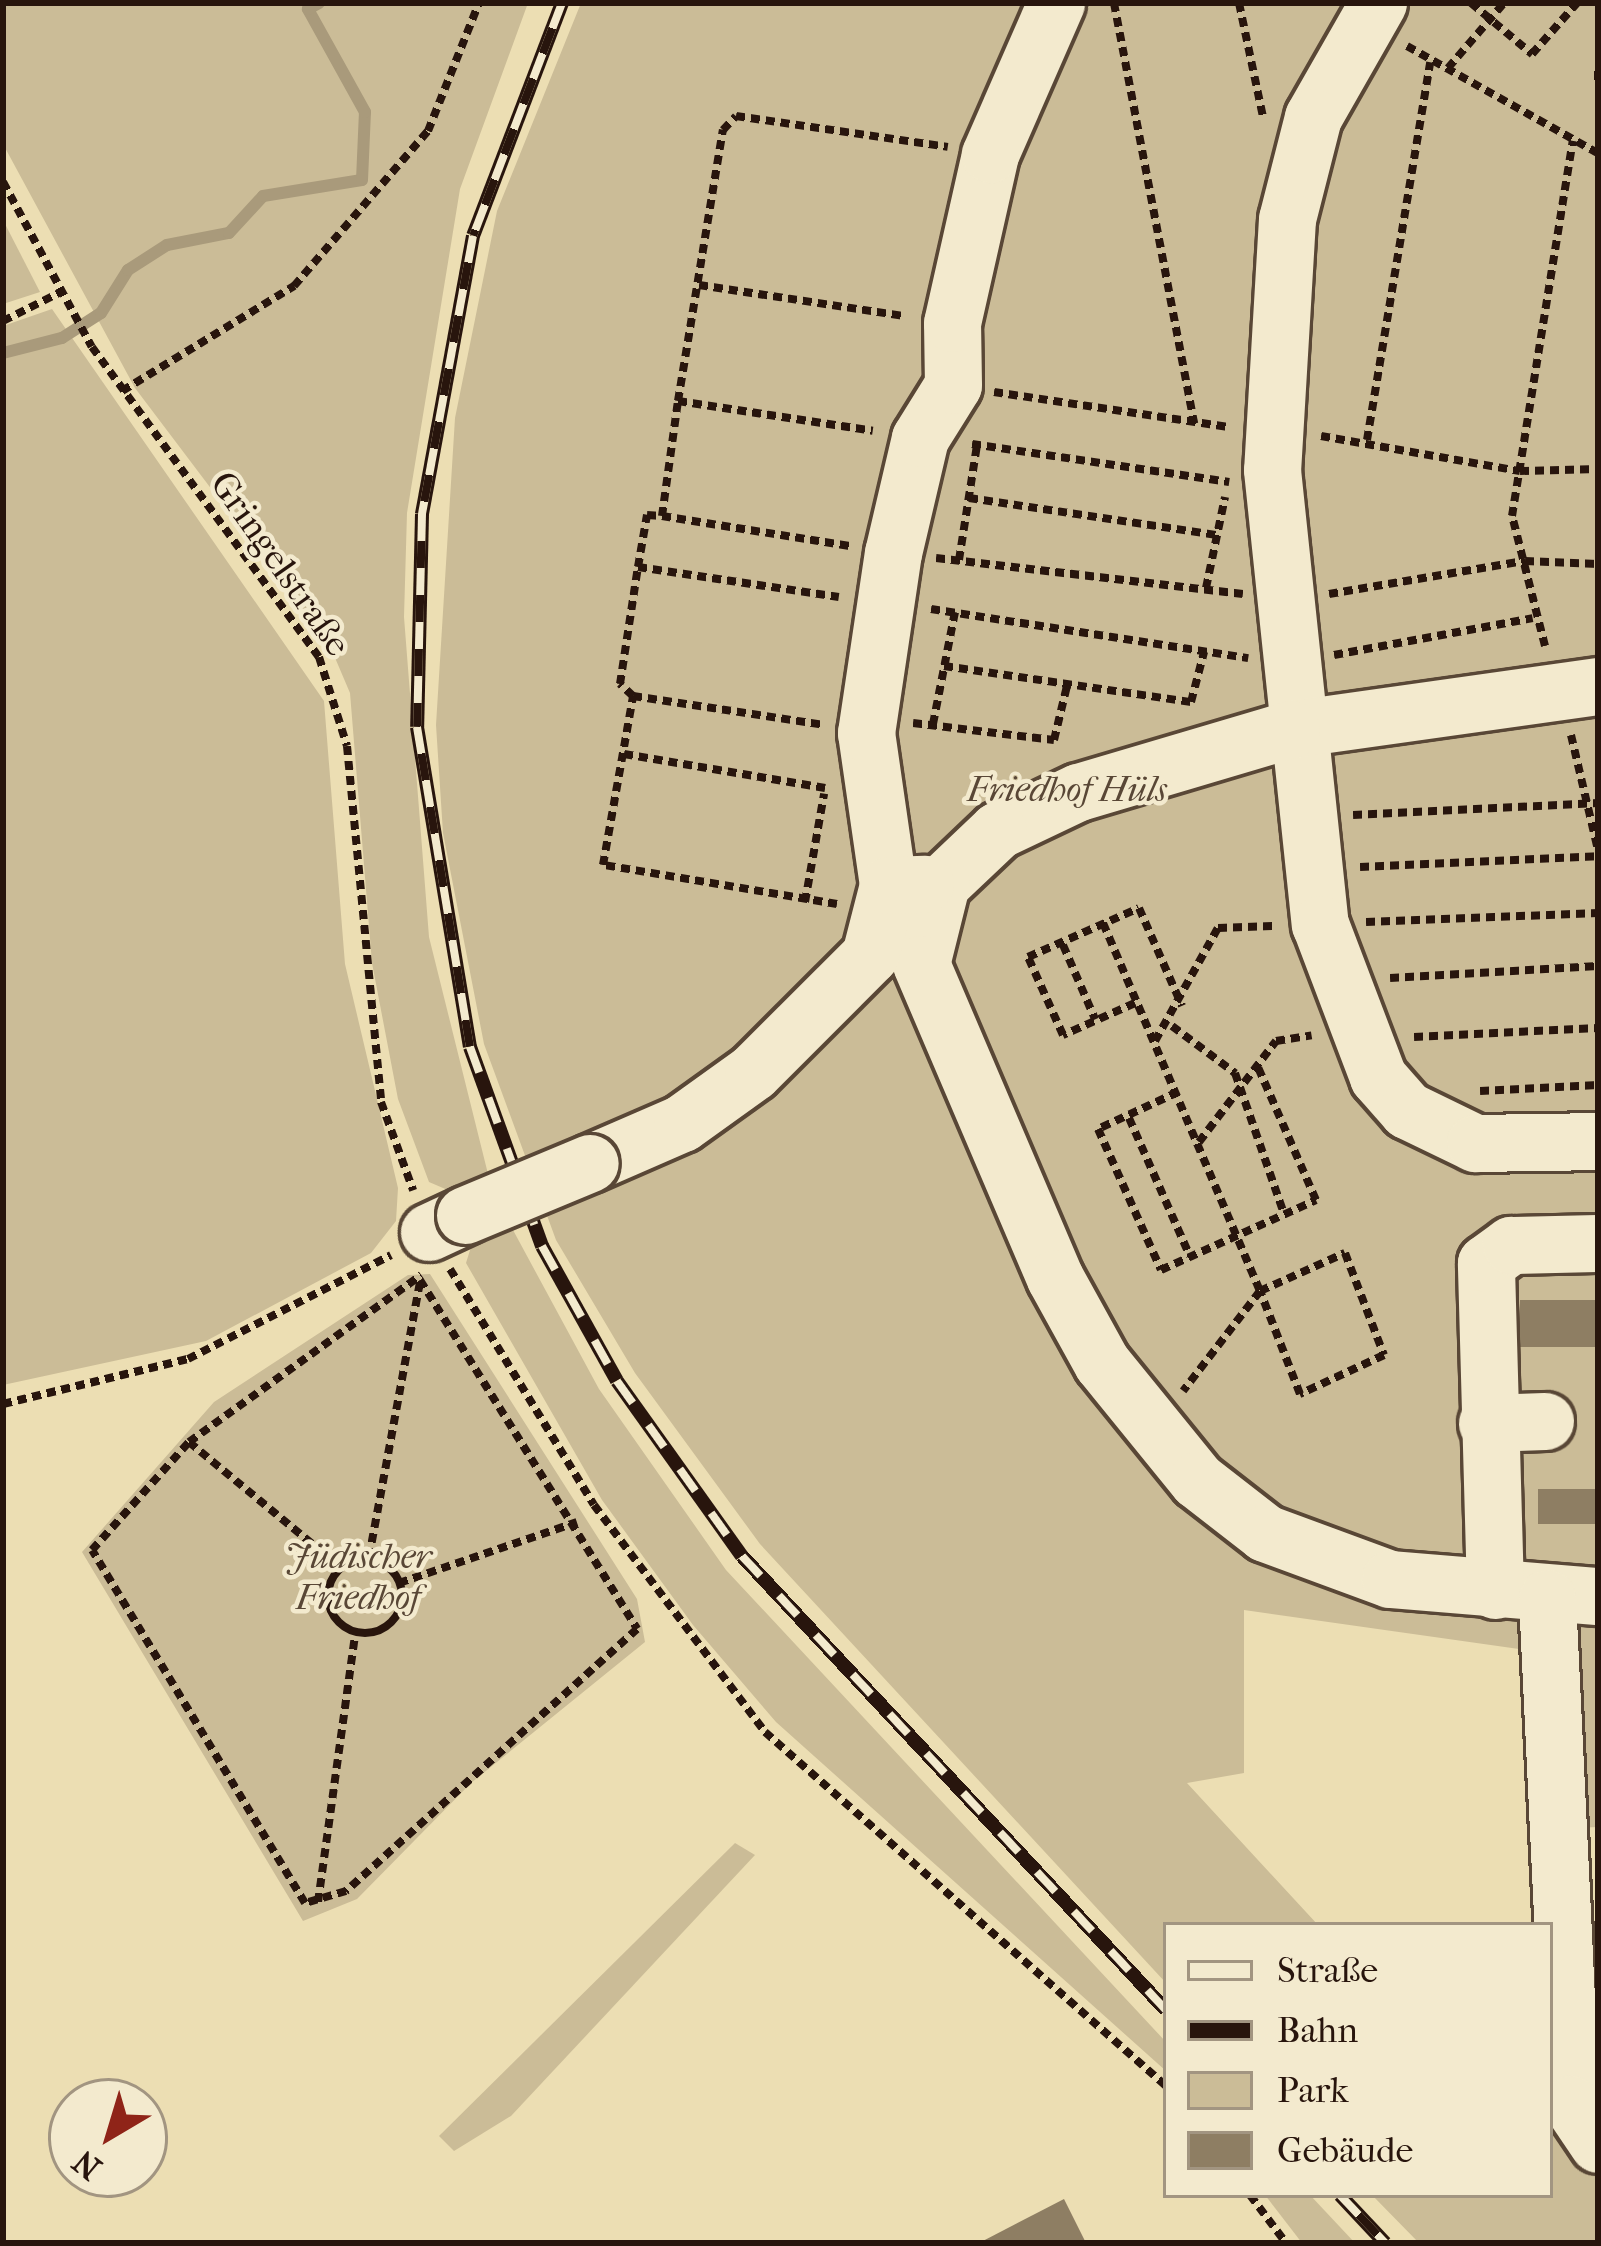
<!DOCTYPE html>
<html>
<head>
<meta charset="utf-8">
<style>
	body { margin:0 }
	#map { position:relative; width:1601px; height:2246px; overflow:hidden; background:#ecdeb3; font-family:"IM FELL French Canon",serif }
	div>[style] { position:absolute }
	.green>* { inset:0; background:#cbbc97 }
	.stream>* { height:12px; margin:-6px; padding:0 6px; transform-origin:6px; border-radius:6px; background:#a99a7b }
	.building>* { inset:0; background:#8e7e63; transform-origin:0 0 }
	.path>* { height:8px; margin-top:-4px; transform-origin:0; background:repeating-linear-gradient(90deg,#28150d 0 9px,transparent 0 15px) }
	.path>.ring { margin:-4px; padding:0; box-sizing:content-box; background:none; border:8px solid #28150d; border-radius:50% }
	.roads { filter:drop-shadow(3px 0 #594736) drop-shadow(-3px 0 #594736) drop-shadow(0 3px #594736) drop-shadow(0 -3px #594736) }
	.minor>* { height:57px; margin:-28.5px; padding:0 28.5px; transform-origin:28.5px; border-radius:28.5px; background:#f3eace }
	.rail>* { height:14px; margin-top:-7px; transform-origin:0; background:repeating-linear-gradient(90deg,#f3eace 0 27px,#28150d 0 54px); box-sizing:border-box; border-block:3px solid #28150d }
	.bridges { filter:drop-shadow(3px 0 #594736) drop-shadow(-3px 0 #594736) drop-shadow(0 3px #594736) drop-shadow(0 -3px #594736) }
	.minor-bridge>* { height:57px; margin:-28.5px; padding:0 28.5px; transform-origin:28.5px; border-radius:28.5px; background:#f3eace }
	span { translate:-50% -50%; white-space:nowrap; text-align:center; line-height:1.15; -webkit-text-stroke:9px #f3eace; paint-order:stroke }
	.street-label { font-size:36px; color:#28150d }
	.park-label { font-size:36px; color:#594736; font-style:italic }
	.frame { position:absolute; inset:0; border:6px solid #28150d; pointer-events:none }
	.legend { position:absolute; left:1163px; top:1922px; width:390px; height:276px; box-sizing:border-box; background:#f3eace; border:3px solid #a29581; margin:0; padding:15px 21px; list-style:none; font-size:36px; color:#28150d }
	.legend li { display:flex; align-items:center; gap:24px; height:60px }
	.legend b { width:60px; border:3px solid #a29581 }
	.north { position:absolute; left:48px; top:2078px; width:120px; height:120px; box-sizing:border-box; background:#f3eace; border:3px solid #a29581; border-radius:50%; rotate:218deg; font-size:33px; font-weight:700; line-height:48px; text-align:center; color:#28150d }
	.north::after { content:''; display:block; margin:auto; width:42px; height:54px; background:#8f2418; clip-path:polygon(50% 0,100% 100%,50% 72%,0 100%) }
</style>
</head>
<body>
<div id="map">
	<div class="green">
		<div style="clip-path:polygon(3px 3px,528px 3px,460px 189px,407px 513px,404px 617px,429px 937px,490px 1182px,457px 1194px,429px 1182px,398px 1099px,372px 963px,350px 693px,330px 646px,135px 388px,3px 144px)"></div>
		<div style="clip-path:polygon(581px 3px,1598px 3px,1598px 1827px,1574px 1828px,1562px 1655px,1244px 1610px,1244px 1773px,1187px 1783px,1318px 1925px,1166px 1925px,1166px 1983px,760px 1544px,635px 1373px,556px 1240px,484px 1044px,443px 833px,436px 725px,455px 418px,497px 211px)"></div>
		<div style="clip-path:polygon(3px 220px,40px 292px,3px 304px)"></div>
		<div style="clip-path:polygon(52px 309px,324px 701px,345px 964px,398px 1188px,396px 1221px,371px 1253px,206px 1341px,3px 1385px,3px 326px)"></div>
		<div style="clip-path:polygon(507px 1219px,599px 1389px,726px 1570px,1166px 2042px,1166px 2071px,776px 1722px,693px 1625px,602px 1500px,466px 1263px,475px 1234px)"></div>
		<div style="clip-path:polygon(430px 1274px,637px 1599px,645px 1642px,471px 1783px,357px 1899px,303px 1921px,82px 1552px,214px 1402px,408px 1275px)"></div>
		<div style="clip-path:polygon(735px 1843px,755px 1855px,511px 2116px,454px 2151px,439px 2136px)"></div>
		<div style="clip-path:polygon(1550px 2004px,1598px 2156px,1598px 2243px,1419px 2243px,1372px 2195px,1550px 2195px)"></div>
		<div style="clip-path:polygon(1265px 2195px,1310px 2195px,1355px 2243px,1302px 2243px)"></div>
	</div>
	<div class="stream">
		<div style="left:3px;top:353px;width:61px;rotate:-14.3deg"></div>
		<div style="left:62px;top:338px;width:46px;rotate:-32.7deg"></div>
		<div style="left:101px;top:313px;width:51px;rotate:-57.9deg"></div>
		<div style="left:128px;top:270px;width:46px;rotate:-32.7deg"></div>
		<div style="left:167px;top:245px;width:63px;rotate:-11deg"></div>
		<div style="left:229px;top:233px;width:50px;rotate:-47.4deg"></div>
		<div style="left:263px;top:196px;width:100px;rotate:-9.2deg"></div>
		<div style="left:362px;top:180px;width:68px;rotate:-87.5deg"></div>
		<div style="left:365px;top:112px;width:118px;rotate:-119deg"></div>
		<div style="left:308px;top:9px;width:13px;rotate:-29deg"></div>
	</div>
	<div class="building">
		<div style="left:1598px;top:1300px;width:47px;height:78px;rotate:90deg"></div>
		<div style="left:1598px;top:1489px;width:35px;height:60px;rotate:90deg"></div>
		<div style="clip-path:polygon(1064px 2199px,1086px 2243px,979px 2243px)"></div>
	</div>
	<div class="path">
		<div style="left:1114px;top:3px;width:428px;rotate:79.2deg"></div>
		<div style="left:1239px;top:3px;width:116px;rotate:78.1deg"></div>
		<div style="left:1471px;top:3px;width:80px;rotate:39.9deg"></div>
		<div style="left:1532px;top:54px;width:68px;rotate:-48.6deg"></div>
		<div style="left:1407px;top:46px;width:219px;rotate:29.3deg"></div>
		<div style="left:1448px;top:68px;width:86px;rotate:-49.3deg"></div>
		<div style="left:1598px;top:71px;width:12px;rotate:90deg"></div>
		<div style="left:3px;top:182px;width:187px;rotate:61.7deg"></div>
		<div style="left:92px;top:347px;width:384px;rotate:53.8deg"></div>
		<div style="left:319px;top:657px;width:93px;rotate:72.5deg"></div>
		<div style="left:347px;top:746px;width:358px;rotate:84.5deg"></div>
		<div style="left:381px;top:1102px;width:94px;rotate:70deg"></div>
		<div style="left:699px;top:285px;width:208px;rotate:8.6deg"></div>
		<div style="left:3px;top:321px;width:63px;rotate:-26.6deg"></div>
		<div style="left:122px;top:391px;width:202px;rotate:-31.4deg"></div>
		<div style="left:294px;top:286px;width:205px;rotate:-49.2deg"></div>
		<div style="left:428px;top:131px;width:138px;rotate:-68.3deg"></div>
		<div style="left:994px;top:392px;width:237px;rotate:8.5deg"></div>
		<div style="left:678px;top:401px;width:275px;rotate:-80.6deg"></div>
		<div style="left:723px;top:130px;width:19px;rotate:-47deg"></div>
		<div style="left:736px;top:116px;width:214px;rotate:8.3deg"></div>
		<div style="left:1321px;top:436px;width:202px;rotate:10deg"></div>
		<div style="left:1520px;top:471px;width:78px;rotate:-1.5deg"></div>
		<div style="left:1367px;top:440px;width:383px;rotate:-80.5deg"></div>
		<div style="left:972px;top:444px;width:260px;rotate:8.4deg"></div>
		<div style="left:969px;top:498px;width:251px;rotate:8.5deg"></div>
		<div style="left:662px;top:516px;width:190px;rotate:9.1deg"></div>
		<div style="left:936px;top:558px;width:309px;rotate:6.7deg"></div>
		<div style="left:959px;top:560px;width:116px;rotate:-81.1deg"></div>
		<div style="left:638px;top:567px;width:203px;rotate:8.5deg"></div>
		<div style="left:1206px;top:588px;width:93px;rotate:-78.2deg"></div>
		<div style="left:1329px;top:594px;width:199px;rotate:-9.6deg"></div>
		<div style="left:1525px;top:561px;width:73px;rotate:2.4deg"></div>
		<div style="left:931px;top:609px;width:321px;rotate:8.8deg"></div>
		<div style="left:1545px;top:646px;width:134px;rotate:-104.2deg"></div>
		<div style="left:1512px;top:516px;width:380px;rotate:-80.8deg"></div>
		<div style="left:1334px;top:655px;width:202px;rotate:-10.5deg"></div>
		<div style="left:944px;top:666px;width:250px;rotate:8.3deg"></div>
		<div style="left:1191px;top:702px;width:52px;rotate:-75.4deg"></div>
		<div style="left:633px;top:696px;width:193px;rotate:8.6deg"></div>
		<div style="left:913px;top:723px;width:142px;rotate:6.9deg"></div>
		<div style="left:1054px;top:740px;width:56px;rotate:-76.5deg"></div>
		<div style="left:933px;top:724px;width:114px;rotate:-78.9deg"></div>
		<div style="left:1571px;top:735px;width:118px;rotate:76.8deg"></div>
		<div style="left:624px;top:754px;width:204px;rotate:9.6deg"></div>
		<div style="left:1353px;top:815px;width:245px;rotate:-2.8deg"></div>
		<div style="left:1360px;top:867px;width:238px;rotate:-2.6deg"></div>
		<div style="left:805px;top:902px;width:110px;rotate:-80deg"></div>
		<div style="left:837px;top:904px;width:237px;rotate:-170.5deg"></div>
		<div style="left:603px;top:865px;width:172px;rotate:-79.9deg"></div>
		<div style="left:633px;top:696px;width:18px;rotate:-137deg"></div>
		<div style="left:620px;top:684px;width:118px;rotate:-81.3deg"></div>
		<div style="left:638px;top:567px;width:53px;rotate:-80.2deg"></div>
		<div style="left:647px;top:515px;width:15px;rotate:4deg"></div>
		<div style="left:662px;top:516px;width:116px;rotate:-82.1deg"></div>
		<div style="left:678px;top:401px;width:197px;rotate:8.7deg"></div>
		<div style="left:1366px;top:922px;width:232px;rotate:-2.2deg"></div>
		<div style="left:1103px;top:923px;width:400px;rotate:66.9deg"></div>
		<div style="left:1260px;top:1291px;width:126px;rotate:127.6deg"></div>
		<div style="left:1063px;top:945px;width:81px;rotate:66.6deg"></div>
		<div style="left:1390px;top:978px;width:208px;rotate:-3.3deg"></div>
		<div style="left:1135px;top:1003px;width:79px;rotate:156deg"></div>
		<div style="left:1063px;top:1035px;width:85px;rotate:-114.2deg"></div>
		<div style="left:1028px;top:957px;width:121px;rotate:-23.8deg"></div>
		<div style="left:1139px;top:908px;width:107px;rotate:66.3deg"></div>
		<div style="left:1172px;top:1026px;width:79px;rotate:36.7deg"></div>
		<div style="left:1235px;top:1073px;width:149px;rotate:70.8deg"></div>
		<div style="left:1414px;top:1037px;width:184px;rotate:-2.8deg"></div>
		<div style="left:1155px;top:1041px;width:129px;rotate:-60.9deg"></div>
		<div style="left:1218px;top:928px;width:55px;rotate:-2.1deg"></div>
		<div style="left:1480px;top:1091px;width:118px;rotate:-2.9deg"></div>
		<div style="left:1178px;top:1092px;width:88px;rotate:155.2deg"></div>
		<div style="left:1098px;top:1129px;width:154px;rotate:65.9deg"></div>
		<div style="left:1161px;top:1270px;width:170px;rotate:-24.3deg"></div>
		<div style="left:1316px;top:1200px;width:147px;rotate:-113.6deg"></div>
		<div style="left:1129px;top:1118px;width:151px;rotate:66.2deg"></div>
		<div style="left:1199px;top:1142px;width:127px;rotate:-52.7deg"></div>
		<div style="left:1276px;top:1041px;width:36px;rotate:-9deg"></div>
		<div style="left:1345px;top:1253px;width:109px;rotate:69.1deg"></div>
		<div style="left:1384px;top:1355px;width:93px;rotate:155.1deg"></div>
		<div style="left:1300px;top:1394px;width:110px;rotate:-111.2deg"></div>
		<div style="left:1260px;top:1291px;width:93px;rotate:-24.1deg"></div>
		<div style="left:450px;top:1269px;width:276px;rotate:58.6deg"></div>
		<div style="left:594px;top:1505px;width:284px;rotate:53deg"></div>
		<div style="left:765px;top:1732px;width:535px;rotate:41.44deg"></div>
		<div style="left:420px;top:1280px;width:411px;rotate:58.1deg"></div>
		<div style="left:637px;top:1629px;width:392px;rotate:138deg"></div>
		<div style="left:346px;top:1891px;width:43px;rotate:163.7deg"></div>
		<div style="left:305px;top:1903px;width:412px;rotate:-121.1deg"></div>
		<div style="left:92px;top:1550px;width:145px;rotate:-48.1deg"></div>
		<div style="left:189px;top:1442px;width:286px;rotate:-35.7deg"></div>
		<div style="left:3px;top:1404px;width:190px;rotate:-13.7deg"></div>
		<div style="left:188px;top:1359px;width:228px;rotate:-27.1deg"></div>
		<div style="left:189px;top:1442px;width:196px;rotate:39.6deg"></div>
		<div style="left:369px;top:1557px;width:281px;rotate:-79.5deg"></div>
		<div class="ring" style="left:328px;top:1559px;width:66px;height:66px"></div>
		<div style="left:399px;top:1583px;width:188px;rotate:-18.9deg"></div>
		<div style="left:318px;top:1902px;width:268px;rotate:-82.1deg"></div>
		<div style="left:1250px;top:2195px;width:60px;rotate:53.1deg"></div>
	</div>
	<div class="roads">
		<div class="minor">
			<div style="left:1378px;top:3px;width:131px;rotate:119.7deg"></div>
			<div style="left:1313px;top:117px;width:105px;rotate:104.3deg"></div>
			<div style="left:1287px;top:219px;width:251px;rotate:93.4deg"></div>
			<div style="left:1272px;top:470px;width:457px;rotate:84deg"></div>
			<div style="left:1320px;top:924px;width:164px;rotate:69.2deg"></div>
			<div style="left:1378px;top:1077px;width:44px;rotate:48.7deg"></div>
			<div style="left:1407px;top:1110px;width:76px;rotate:25.9deg"></div>
			<div style="left:1475px;top:1143px;width:123px;rotate:-0.9deg"></div>
			<div style="left:1598px;top:686px;width:310px;rotate:172deg"></div>
			<div style="left:1291px;top:729px;width:222px;rotate:163.5deg"></div>
			<div style="left:1078px;top:792px;width:89px;rotate:154.6deg"></div>
			<div style="left:998px;top:830px;width:79px;rotate:136.5deg"></div>
			<div style="left:941px;top:884px;width:82px;rotate:104deg"></div>
			<div style="left:921px;top:964px;width:341px;rotate:66.9deg"></div>
			<div style="left:1055px;top:1278px;width:97px;rotate:61.1deg"></div>
			<div style="left:1102px;top:1363px;width:151px;rotate:50.9deg"></div>
			<div style="left:1197px;top:1480px;width:86px;rotate:37.9deg"></div>
			<div style="left:1265px;top:1533px;width:133px;rotate:20.2deg"></div>
			<div style="left:1390px;top:1579px;width:209px;rotate:4.7deg"></div>
			<div style="left:888px;top:885px;width:154px;rotate:-98.2deg"></div>
			<div style="left:866px;top:733px;width:182px;rotate:-81.5deg"></div>
			<div style="left:893px;top:553px;width:118px;rotate:-76.8deg"></div>
			<div style="left:920px;top:438px;width:62px;rotate:-58.1deg"></div>
			<div style="left:953px;top:385px;width:62px;rotate:-90.9deg"></div>
			<div style="left:952px;top:323px;width:173px;rotate:-77.3deg"></div>
			<div style="left:990px;top:154px;width:165px;rotate:-66.4deg"></div>
			<div style="left:590px;top:1163px;width:100px;rotate:-23.5deg"></div>
			<div style="left:682px;top:1123px;width:87px;rotate:-35.7deg"></div>
			<div style="left:753px;top:1072px;width:165px;rotate:-45deg"></div>
			<div style="left:870px;top:955px;width:72px;rotate:-75.6deg"></div>
			<div style="left:888px;top:885px;width:37px;rotate:-2deg"></div>
			<div style="left:429px;top:1232px;width:40px;rotate:-25deg"></div>
			<div style="left:1487px;top:1423px;width:58px;rotate:-2deg"></div>
			<div style="left:1495px;top:1590px;width:327px;rotate:-91.6deg"></div>
			<div style="left:1486px;top:1263px;width:31px;rotate:-36deg"></div>
			<div style="left:1511px;top:1245px;width:87px;rotate:-1.3deg"></div>
			<div style="left:1547px;top:1598px;width:507px;rotate:87.28deg"></div>
			<div style="left:1571px;top:2104px;width:48px;rotate:56deg"></div>
		</div>
	</div>
	<div class="rail">
		<div style="left:562px;top:3px;width:249px;rotate:110.9deg"></div>
		<div style="left:473px;top:236px;width:283px;rotate:100.4deg"></div>
		<div style="left:422px;top:514px;width:213px;rotate:91.3deg"></div>
		<div style="left:417px;top:727px;width:324px;rotate:80.6deg"></div>
		<div style="left:470px;top:1047px;width:212px;rotate:70.1deg"></div>
		<div style="left:542px;top:1246px;width:154px;rotate:60.9deg"></div>
		<div style="left:617px;top:1381px;width:215px;rotate:54.5deg"></div>
		<div style="left:742px;top:1556px;width:621px;rotate:46.96deg"></div>
		<div style="left:1340px;top:2195px;width:66px;rotate:46.8deg"></div>
	</div>
	<div class="bridges">
		<div class="minor-bridge">
			<div style="left:465px;top:1215px;width:135px;rotate:-22.6deg"></div>
		</div>
	</div>
	<div class="street-label">
		<span style="left:280px;top:564px;rotate:55deg">Gringelstraße</span>
	</div>
	<div class="park-label">
		<span style="left:1067px;top:790px">Friedhof Hüls</span>
		<span style="left:358px;top:1577px">Jüdischer<br>Friedhof</span>
	</div>
	<div class="frame"></div>
	<ul class="legend">
	<li><b style="height:15px;background:#f3eace"></b>Straße</li>
	<li><b style="height:15px;background:#28150d"></b>Bahn</li>
	<li><b style="height:33px;background:#cbbc97"></b>Park</li>
	<li><b style="height:33px;background:#8e7e63"></b>Gebäude</li>
	</ul>
	<div class="north">N</div>
</div>
</body>
</html>
